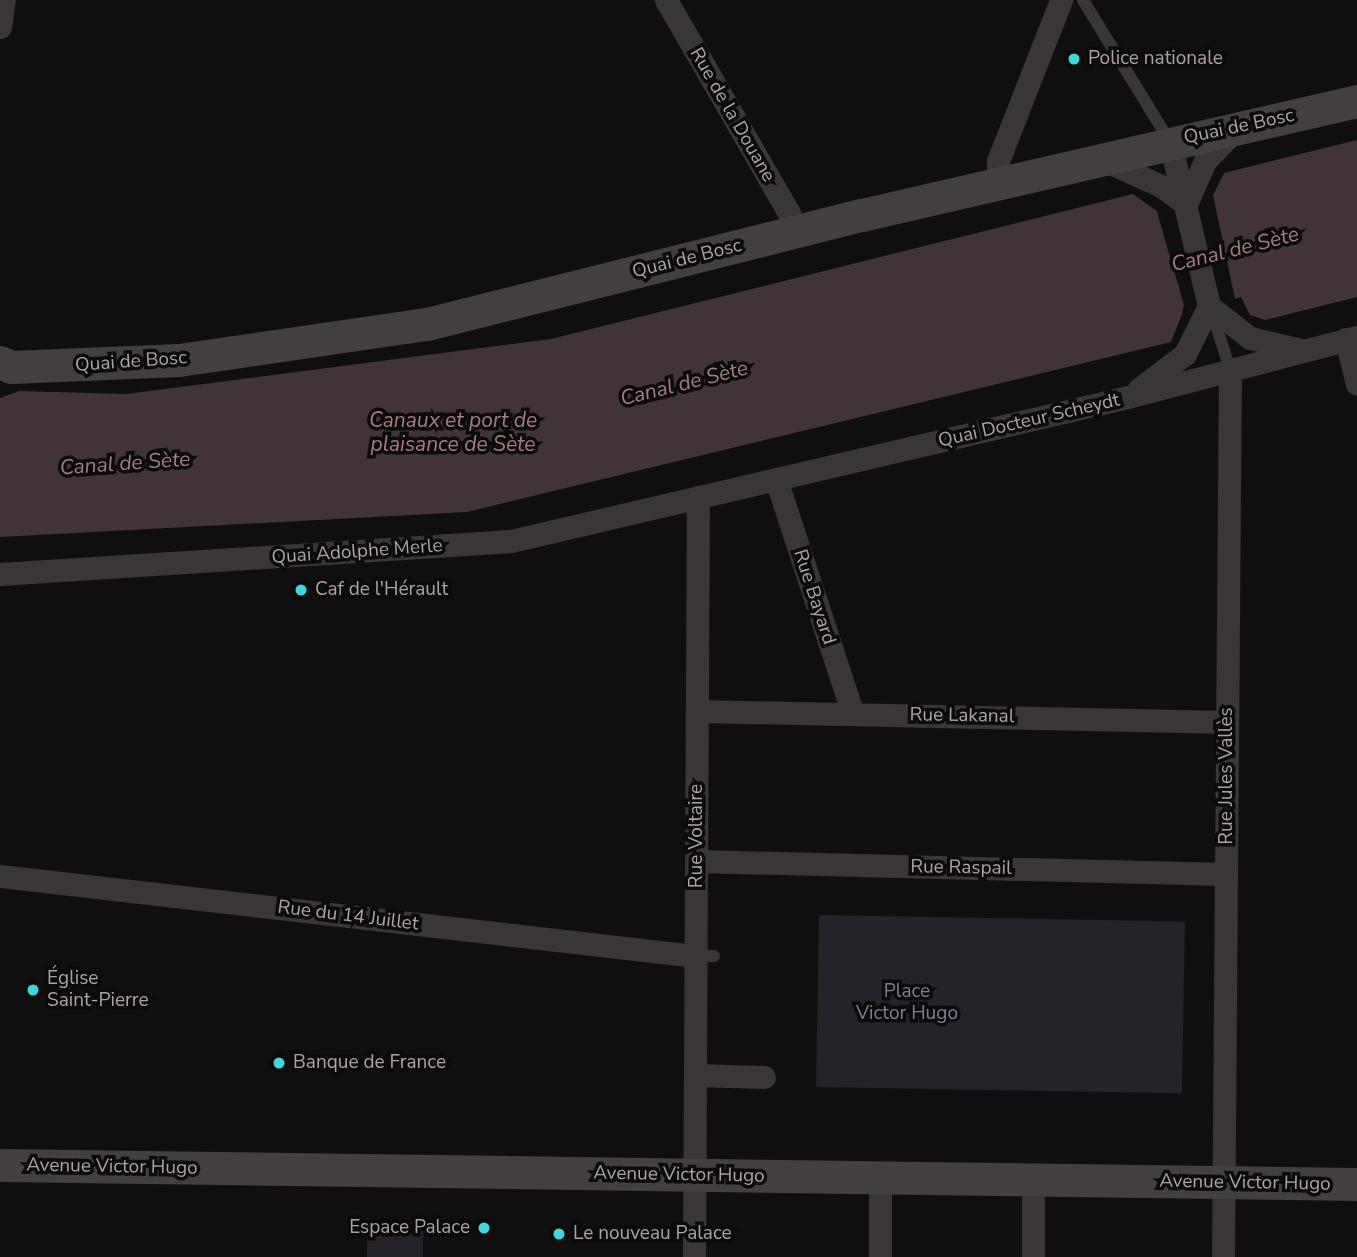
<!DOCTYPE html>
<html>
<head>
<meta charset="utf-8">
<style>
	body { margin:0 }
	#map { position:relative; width:1357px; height:1257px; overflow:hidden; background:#100f0f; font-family:"Nunito Sans",sans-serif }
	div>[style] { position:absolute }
	.green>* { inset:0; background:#252229; transform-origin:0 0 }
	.water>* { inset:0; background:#423336 }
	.pier>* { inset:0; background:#100f0f }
	.lane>* { height:12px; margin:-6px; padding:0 6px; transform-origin:6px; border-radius:6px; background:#3a3636 }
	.street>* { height:23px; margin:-11.5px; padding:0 11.5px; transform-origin:11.5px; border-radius:11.5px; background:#3a3636 }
	.secondary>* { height:33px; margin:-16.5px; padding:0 16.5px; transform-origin:16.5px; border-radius:16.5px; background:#443f3f }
	.dots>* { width:19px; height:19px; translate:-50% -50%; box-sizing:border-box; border:4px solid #0b0b0a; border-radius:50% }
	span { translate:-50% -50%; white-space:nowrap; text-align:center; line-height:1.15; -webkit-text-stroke:7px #0b0b0a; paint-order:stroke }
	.poi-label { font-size:19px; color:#b0a2a2 }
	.left { translate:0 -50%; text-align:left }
	.right { translate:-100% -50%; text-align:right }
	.street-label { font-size:19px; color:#b0a2a2 }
	.park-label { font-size:19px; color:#877a99 }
	.water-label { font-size:21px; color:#a87b83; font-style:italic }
</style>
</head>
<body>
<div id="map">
	<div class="green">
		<div style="left:819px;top:915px;width:366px;height:172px;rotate:1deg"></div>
		<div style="left:367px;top:1222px;width:56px;height:35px"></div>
	</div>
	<div class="water">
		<div style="clip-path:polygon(1357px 140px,1357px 297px,1265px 320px,1250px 315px,1241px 297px,1182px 314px,1171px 342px,467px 512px,0 537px,0 398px,19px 391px,126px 394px,551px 339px,1133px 194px,1158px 212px,1213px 195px,1224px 173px)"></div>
	</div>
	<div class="pier">
		<div style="clip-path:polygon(1213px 195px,1235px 299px,1182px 314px,1184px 305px,1157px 212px)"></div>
	</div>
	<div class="lane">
		<div style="left:1083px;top:0;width:167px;rotate:58.5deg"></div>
		<div style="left:1211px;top:310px;width:62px;rotate:72.1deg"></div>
		<div style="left:696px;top:956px;width:18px"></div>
	</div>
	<div class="street">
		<div style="left:666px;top:0;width:246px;rotate:60deg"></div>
		<div style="left:789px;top:213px;width:20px;rotate:72deg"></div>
		<div style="left:0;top:27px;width:27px;rotate:-82deg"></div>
		<div style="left:1170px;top:142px;width:169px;rotate:76.6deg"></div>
		<div style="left:1104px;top:160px;width:63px;rotate:24.5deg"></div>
		<div style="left:1161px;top:186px;width:31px;rotate:36deg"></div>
		<div style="left:998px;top:183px;width:22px;rotate:-90deg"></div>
		<div style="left:998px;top:161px;width:173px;rotate:-68.6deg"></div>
		<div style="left:1186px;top:204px;width:47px;rotate:-66.2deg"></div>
		<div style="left:1205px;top:161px;width:45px;rotate:-45.9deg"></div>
		<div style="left:1209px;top:306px;width:52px;rotate:38deg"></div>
		<div style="left:1250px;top:338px;width:52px;rotate:13.2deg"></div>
		<div style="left:1346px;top:339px;width:46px;rotate:76.3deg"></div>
		<div style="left:1139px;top:389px;width:58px;rotate:-37.3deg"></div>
		<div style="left:1185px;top:354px;width:54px;rotate:-63.4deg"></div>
		<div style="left:776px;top:479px;width:247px;rotate:71.9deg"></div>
		<div style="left:0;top:574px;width:512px;rotate:-3.69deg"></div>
		<div style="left:511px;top:541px;width:634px;rotate:-13.14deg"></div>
		<div style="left:1128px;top:397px;width:237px;rotate:-14.7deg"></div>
		<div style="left:697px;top:711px;width:530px;rotate:1.19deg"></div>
		<div style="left:697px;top:861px;width:529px;rotate:1.41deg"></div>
		<div style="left:0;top:876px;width:701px;rotate:6.56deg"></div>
		<div style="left:695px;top:1075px;width:69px;rotate:1.7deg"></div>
		<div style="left:694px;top:1257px;width:760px;rotate:-89.7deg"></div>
		<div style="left:880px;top:1257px;width:79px;rotate:-90deg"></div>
		<div style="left:1033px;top:1257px;width:77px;rotate:-90deg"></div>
		<div style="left:1223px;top:1257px;width:888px;rotate:-89.55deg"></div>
	</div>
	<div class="secondary">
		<div style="left:0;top:362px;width:12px;rotate:24deg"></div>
		<div style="left:11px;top:367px;width:168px;rotate:-2.4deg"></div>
		<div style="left:179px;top:360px;width:251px;rotate:-8.3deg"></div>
		<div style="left:427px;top:324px;width:448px;rotate:-14.1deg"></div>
		<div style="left:862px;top:215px;width:508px;rotate:-12.97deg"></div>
		<div style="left:0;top:1165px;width:1357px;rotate:0.8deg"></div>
	</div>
	<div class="dots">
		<div style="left:1074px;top:59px;background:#3bd9dc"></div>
		<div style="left:301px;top:590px;background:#3bd9dc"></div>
		<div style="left:33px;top:990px;background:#3bd9dc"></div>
		<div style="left:279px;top:1063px;background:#3bd9dc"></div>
		<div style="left:484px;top:1228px;background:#3bd9dc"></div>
		<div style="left:559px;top:1234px;background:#3bd9dc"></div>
	</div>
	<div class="poi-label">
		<span class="left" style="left:1088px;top:59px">Police nationale</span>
		<span class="left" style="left:315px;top:590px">Caf de l'Hérault</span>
		<span class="left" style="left:47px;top:990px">Église<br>Saint-Pierre</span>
		<span class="left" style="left:293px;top:1063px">Banque de France</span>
		<span class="right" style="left:470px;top:1228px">Espace Palace</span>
		<span class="left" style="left:573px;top:1234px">Le nouveau Palace</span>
	</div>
	<div class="street-label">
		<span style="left:732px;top:115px;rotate:60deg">Rue de la Douane</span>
		<span style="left:1239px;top:127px;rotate:-12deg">Quai de Bosc</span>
		<span style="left:687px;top:259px;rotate:-14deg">Quai de Bosc</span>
		<span style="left:131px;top:362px;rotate:-4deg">Quai de Bosc</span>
		<span style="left:1029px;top:421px;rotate:-13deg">Quai Docteur Scheydt</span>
		<span style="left:357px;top:552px;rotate:-4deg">Quai Adolphe Merle</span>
		<span style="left:814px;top:597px;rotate:72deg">Rue Bayard</span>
		<span style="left:962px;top:716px;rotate:1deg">Rue Lakanal</span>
		<span style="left:1227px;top:776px;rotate:-90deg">Rue Jules Vallès</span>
		<span style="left:697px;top:836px;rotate:-90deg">Rue Voltaire</span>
		<span style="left:961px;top:868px;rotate:1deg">Rue Raspail</span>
		<span style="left:348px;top:916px;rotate:7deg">Rue du 14 Juillet</span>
		<span style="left:112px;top:1167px;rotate:1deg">Avenue Victor Hugo</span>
		<span style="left:679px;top:1175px;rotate:1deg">Avenue Victor Hugo</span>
		<span style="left:1245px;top:1183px;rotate:1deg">Avenue Victor Hugo</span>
	</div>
	<div class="park-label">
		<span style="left:907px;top:1003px">Place<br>Victor Hugo</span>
	</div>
	<div class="water-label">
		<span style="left:1235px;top:249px;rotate:-14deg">Canal de Sète</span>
		<span style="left:684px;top:383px;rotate:-14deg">Canal de Sète</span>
		<span style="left:453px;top:432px">Canaux et port de<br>plaisance de Sète</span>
		<span style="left:125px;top:463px;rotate:-4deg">Canal de Sète</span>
	</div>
</div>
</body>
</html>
